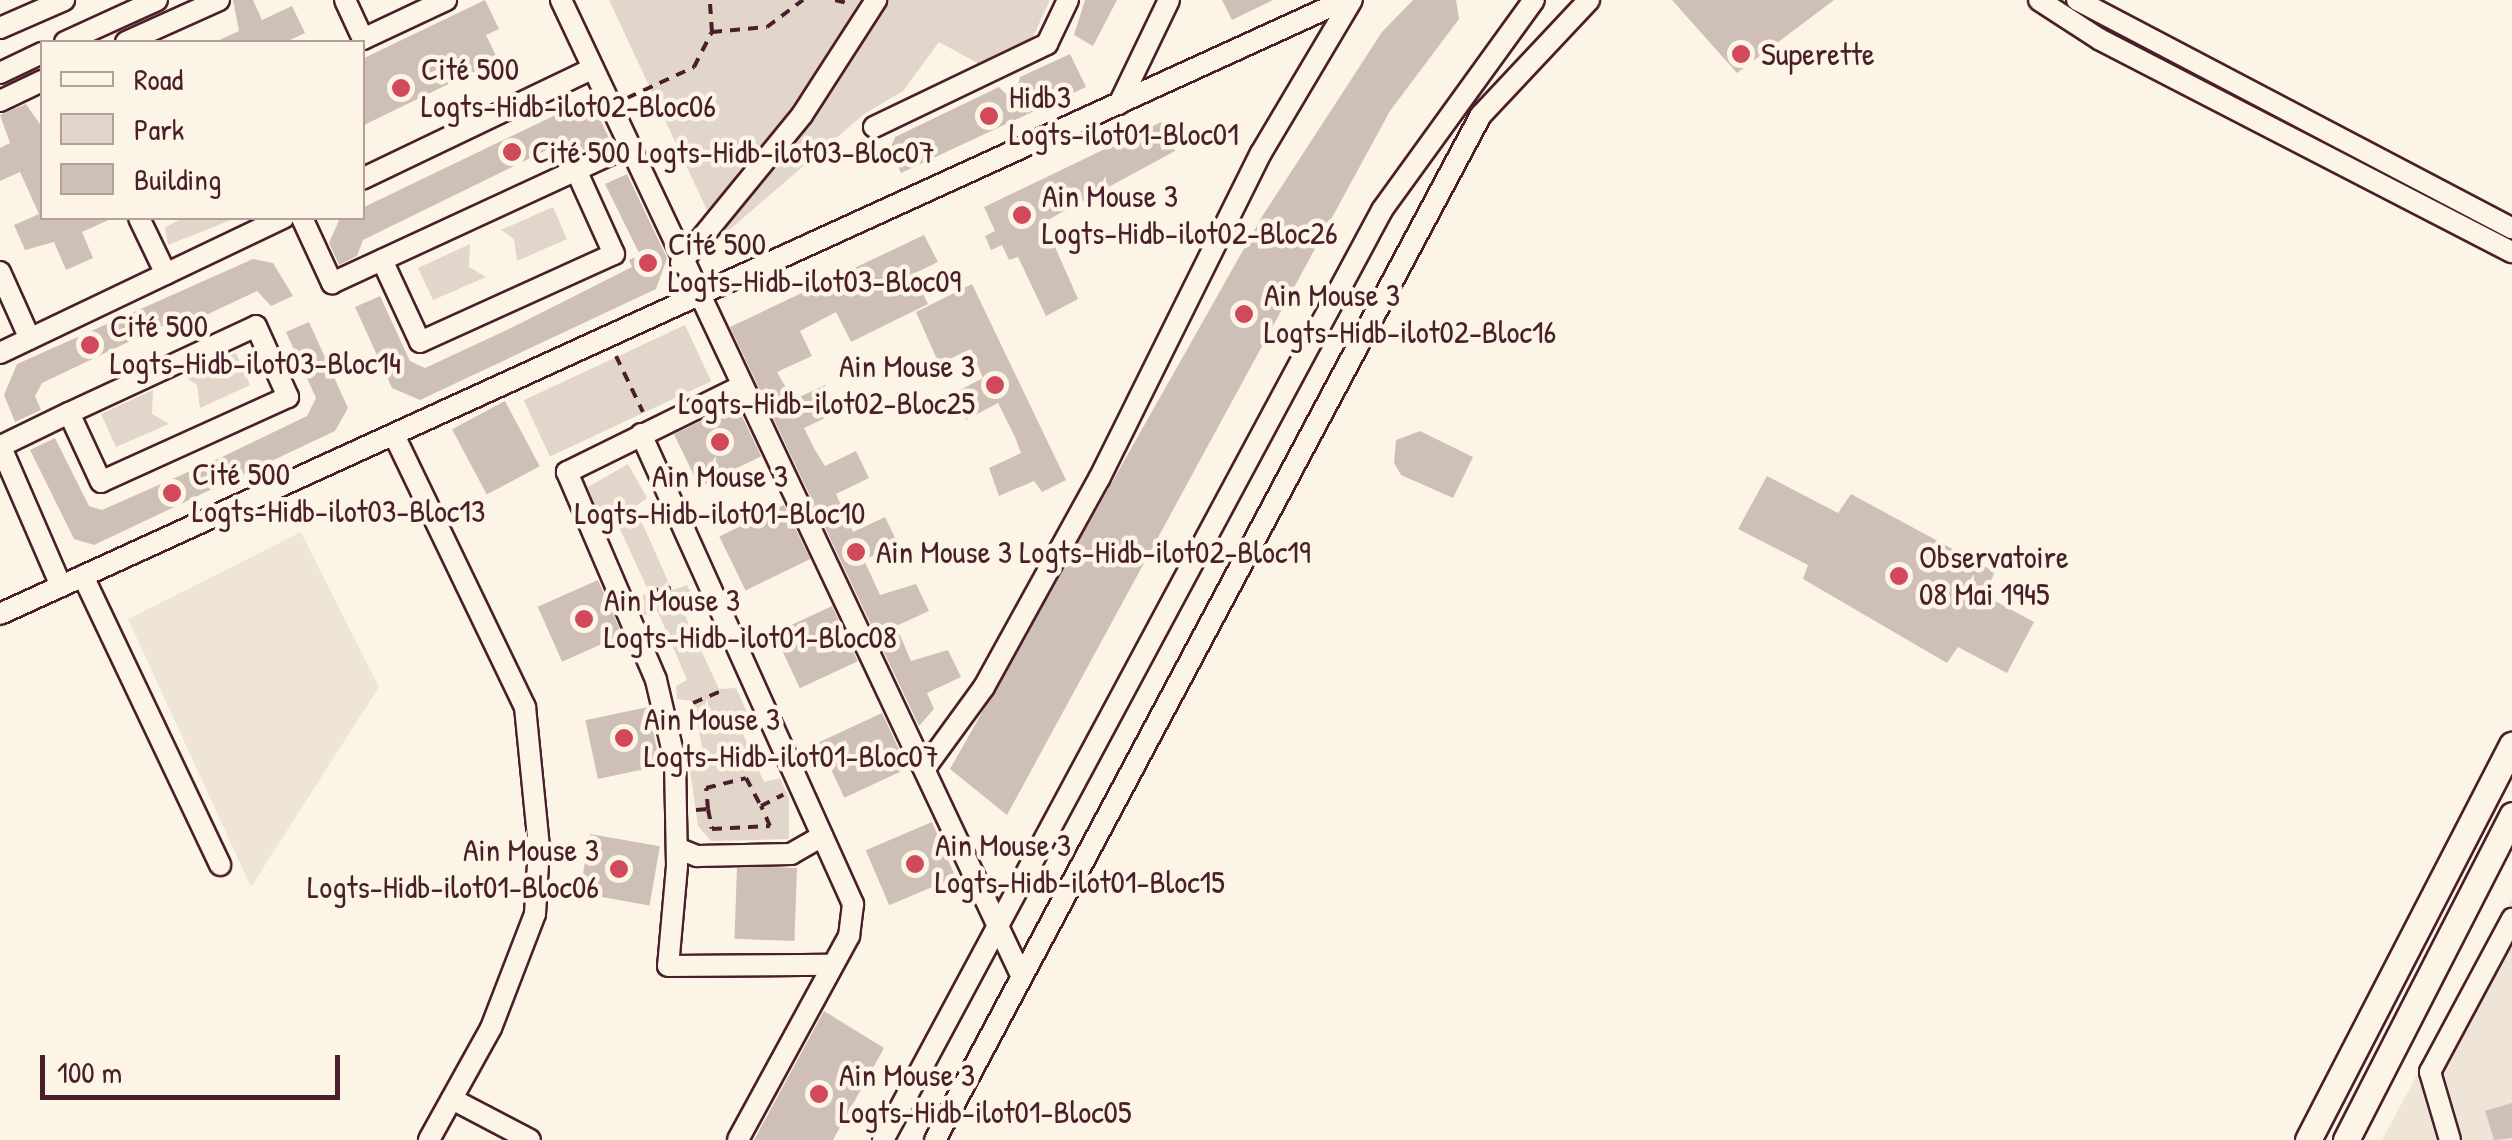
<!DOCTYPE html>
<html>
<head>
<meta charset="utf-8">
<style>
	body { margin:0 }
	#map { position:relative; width:2512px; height:1140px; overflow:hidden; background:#fcf5e5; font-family:"Patrick Hand",sans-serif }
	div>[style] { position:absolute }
	.built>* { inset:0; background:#eee5d7 }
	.green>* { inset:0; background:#e2d5ca; transform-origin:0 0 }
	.building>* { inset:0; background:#cfc0b7; transform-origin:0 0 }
	.path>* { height:4px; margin-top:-2px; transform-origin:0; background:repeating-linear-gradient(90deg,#4a1f2b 0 10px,transparent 0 18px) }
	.roads { filter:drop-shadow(2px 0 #4a1f2b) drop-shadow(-2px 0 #4a1f2b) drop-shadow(0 2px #4a1f2b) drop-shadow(0 -2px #4a1f2b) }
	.minor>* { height:20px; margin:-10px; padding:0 10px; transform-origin:10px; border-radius:10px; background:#fcf5e5 }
	.major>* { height:25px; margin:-12.5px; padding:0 12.5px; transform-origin:12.5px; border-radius:12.5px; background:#fcf5e5 }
	.dots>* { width:28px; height:28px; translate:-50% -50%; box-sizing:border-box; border:5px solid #fcf5e5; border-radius:50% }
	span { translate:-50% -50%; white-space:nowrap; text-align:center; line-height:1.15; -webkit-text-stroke:9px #fcf5e5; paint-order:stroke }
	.poi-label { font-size:32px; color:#4a1f2b }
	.left { translate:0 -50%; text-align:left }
	.right { translate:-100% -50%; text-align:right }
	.legend { position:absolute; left:40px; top:40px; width:325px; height:180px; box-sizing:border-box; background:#fcf5e5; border:2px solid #b59f9b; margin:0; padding:12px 18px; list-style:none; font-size:30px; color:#4a1f2b }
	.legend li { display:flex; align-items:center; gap:20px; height:50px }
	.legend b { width:50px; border:2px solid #b59f9b }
	.scale { position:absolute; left:40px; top:1055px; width:300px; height:45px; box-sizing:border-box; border:5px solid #4a1f2b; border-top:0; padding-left:12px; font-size:30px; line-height:35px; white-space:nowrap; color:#4a1f2b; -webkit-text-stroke:8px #fcf5e5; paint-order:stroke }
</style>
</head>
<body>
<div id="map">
	<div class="built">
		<div style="clip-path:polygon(301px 532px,379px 687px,251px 887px,128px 619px)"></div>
		<div style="clip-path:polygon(2512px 898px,2512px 1140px,2382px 1140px)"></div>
	</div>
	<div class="green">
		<div style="clip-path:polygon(609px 0,1050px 0,1033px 37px,983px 66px,939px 42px,903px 91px,864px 114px,720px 238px)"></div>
		<div style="clip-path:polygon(553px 207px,567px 239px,517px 261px,514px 239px,501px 230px)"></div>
		<div style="clip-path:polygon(184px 218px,236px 218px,168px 245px,165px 227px)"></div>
		<div style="clip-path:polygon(470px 244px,469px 267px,486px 277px,433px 300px,418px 268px)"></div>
		<div style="left:685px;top:325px;width:62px;height:178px;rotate:65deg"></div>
		<div style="clip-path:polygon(236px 353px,250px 385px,200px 408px,197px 385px,184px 376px)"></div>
		<div style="clip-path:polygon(153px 390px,152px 414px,169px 424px,116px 447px,101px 414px)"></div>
		<div style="clip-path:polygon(628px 464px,647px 498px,635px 507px,672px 590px,687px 585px,696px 603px,684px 613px,719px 689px,736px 688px,752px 723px,741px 729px,764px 782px,780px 778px,789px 798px,789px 839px,711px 841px,698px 826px,690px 770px,706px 767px,693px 701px,677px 699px,676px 686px,687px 680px,658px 612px,644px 615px,640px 597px,649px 592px,613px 514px,600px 518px,588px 487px)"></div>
	</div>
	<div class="building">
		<div style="clip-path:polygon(233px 0,253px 0,262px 20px,292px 6px,305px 33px,286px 42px,215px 42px,239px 31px)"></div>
		<div style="clip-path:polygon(485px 0,499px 29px,486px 35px,498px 60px,362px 126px,362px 59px)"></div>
		<div style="clip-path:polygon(1085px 0,1117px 0,1093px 46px,1074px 35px)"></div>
		<div style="clip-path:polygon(1222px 0,1273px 0,1232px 20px)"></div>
		<div style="clip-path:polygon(1413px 0,1456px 0,1459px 19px,1390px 111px,1007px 815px,950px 769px,1263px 215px,1382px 32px)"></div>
		<div style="clip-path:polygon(1672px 0,1834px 0,1737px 73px)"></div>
		<div style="clip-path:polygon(1070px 54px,1086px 87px,901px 173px,890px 149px,895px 137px,999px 87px,1014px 102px,1020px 77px)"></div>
		<div style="clip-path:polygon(26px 104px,42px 127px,42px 218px,113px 218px,82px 232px,93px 258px,66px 270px,54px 242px,25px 250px,14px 225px,39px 214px,20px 172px,0 181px,0 148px,10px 143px,0 115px)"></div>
		<div style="clip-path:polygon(568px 109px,600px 119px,610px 140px,586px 151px,567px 140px,363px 240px,357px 256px,339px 265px,329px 243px,340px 218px,362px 218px,362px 208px)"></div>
		<div style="clip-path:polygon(1161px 122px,1175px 151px,1044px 222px,1078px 299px,1046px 316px,1018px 257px,1009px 260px,1002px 245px,991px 250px,985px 236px,995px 231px,984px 207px)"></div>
		<div style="clip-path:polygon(627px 174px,667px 258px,656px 289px,420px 400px,392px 388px,355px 307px,380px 296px,410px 361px,425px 368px,511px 328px,632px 267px,629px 260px,640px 255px,605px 184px)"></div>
		<div style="clip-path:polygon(924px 235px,938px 262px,913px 274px,928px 304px,851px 342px,836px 312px,800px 331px,812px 356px,777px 372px,793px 400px,825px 385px,838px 412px,804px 428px,815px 450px,825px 466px,856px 451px,869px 478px,836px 494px,853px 532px,885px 517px,898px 544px,864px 560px,880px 595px,916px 584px,929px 611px,896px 626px,911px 661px,948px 650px,961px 677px,927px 693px,934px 709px,919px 726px,730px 327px)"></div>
		<div style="clip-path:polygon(253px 259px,273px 263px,293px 296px,271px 306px,257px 291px,187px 324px,183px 316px,42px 383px,35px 396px,41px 410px,15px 422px,4px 395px,17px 364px)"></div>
		<div style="clip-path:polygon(972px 284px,1066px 480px,1042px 492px,1034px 481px,999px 496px,989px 468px,1021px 453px,1015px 437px,998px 403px,966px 420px,954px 393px,983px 378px,971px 349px,939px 364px,916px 312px)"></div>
		<div style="clip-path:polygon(309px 322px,348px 408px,335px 431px,94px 545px,74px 539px,30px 450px,55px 438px,89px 506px,102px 510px,222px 457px,307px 416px,316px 398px,286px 332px)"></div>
		<div style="left:505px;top:401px;width:74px;height:60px;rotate:62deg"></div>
		<div style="left:736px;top:404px;width:58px;height:69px;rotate:64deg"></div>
		<div style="clip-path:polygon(1420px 431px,1473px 457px,1453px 498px,1401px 475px,1394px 463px,1396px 440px)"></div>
		<div style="clip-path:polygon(1767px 476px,1838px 513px,1851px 494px,1995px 572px,1984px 595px,2034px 622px,2007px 673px,1958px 647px,1947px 663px,1803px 579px,1808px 565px,1738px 529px)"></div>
		<div style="left:784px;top:505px;width:60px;height:72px;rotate:64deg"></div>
		<div style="left:598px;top:580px;width:60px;height:66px;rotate:66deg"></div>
		<div style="left:832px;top:606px;width:61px;height:64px;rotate:65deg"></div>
		<div style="left:648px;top:707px;width:60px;height:64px;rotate:78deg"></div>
		<div style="left:882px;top:713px;width:61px;height:70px;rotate:65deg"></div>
		<div style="left:932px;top:822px;width:60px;height:72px;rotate:67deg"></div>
		<div style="left:590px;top:834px;width:71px;height:60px;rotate:10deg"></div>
		<div style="left:797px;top:868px;width:73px;height:60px;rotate:92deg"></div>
		<div style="clip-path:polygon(824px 1011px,884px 1048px,833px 1140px,754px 1140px)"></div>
		<div style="clip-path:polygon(2512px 1103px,2512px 1138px,2494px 1140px,2485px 1111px)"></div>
	</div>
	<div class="path">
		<div style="left:835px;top:0;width:16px;rotate:14deg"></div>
		<div style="left:712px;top:32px;width:55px;rotate:-5.2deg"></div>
		<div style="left:767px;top:27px;width:45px;rotate:-36.9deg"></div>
		<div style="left:627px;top:98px;width:74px;rotate:-24.8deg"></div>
		<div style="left:694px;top:67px;width:39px;rotate:-63deg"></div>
		<div style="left:712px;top:32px;width:32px;rotate:-94deg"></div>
		<div style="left:616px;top:356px;width:62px;rotate:64.3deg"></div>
		<div style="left:648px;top:591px;width:23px;rotate:-7deg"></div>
		<div style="left:693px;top:703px;width:30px;rotate:-23deg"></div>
		<div style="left:708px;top:809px;width:20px;rotate:79deg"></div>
		<div style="left:712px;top:829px;width:58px;rotate:-3deg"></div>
		<div style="left:770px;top:826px;width:22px;rotate:-114deg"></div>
		<div style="left:696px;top:810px;width:12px;rotate:-5deg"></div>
		<div style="left:708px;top:809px;width:21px;rotate:-95deg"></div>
		<div style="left:706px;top:788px;width:41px;rotate:-14deg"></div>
		<div style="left:746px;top:778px;width:32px;rotate:62deg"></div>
		<div style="left:761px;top:806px;width:25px;rotate:-27deg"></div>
	</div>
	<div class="roads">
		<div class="minor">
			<div style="left:345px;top:0;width:43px;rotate:65.2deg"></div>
			<div style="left:363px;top:39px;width:92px;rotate:-25.2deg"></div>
			<div style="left:561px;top:0;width:1078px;rotate:64.74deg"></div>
			<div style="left:2039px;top:0;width:72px;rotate:33deg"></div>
			<div style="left:2099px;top:39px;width:465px;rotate:27.3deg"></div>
			<div style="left:2077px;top:0;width:491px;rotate:27.7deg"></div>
			<div style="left:0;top:28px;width:70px;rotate:-23.6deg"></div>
			<div style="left:65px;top:42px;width:101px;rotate:-24.5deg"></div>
			<div style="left:126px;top:42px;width:102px;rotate:-24.3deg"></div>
			<div style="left:0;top:73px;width:47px;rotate:-25.5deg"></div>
			<div style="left:0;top:101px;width:47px;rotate:-25.5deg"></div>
			<div style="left:1119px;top:104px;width:115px;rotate:-64.3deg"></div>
			<div style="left:874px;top:127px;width:192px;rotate:-25.6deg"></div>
			<div style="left:1047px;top:44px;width:49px;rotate:-64.5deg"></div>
			<div style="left:362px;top:179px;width:255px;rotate:-25.6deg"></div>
			<div style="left:139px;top:218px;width:62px;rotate:64.3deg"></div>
			<div style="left:302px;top:218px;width:72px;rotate:65.2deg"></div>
			<div style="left:332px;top:283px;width:325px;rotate:-24.8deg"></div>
			<div style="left:382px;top:260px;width:90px;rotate:65.1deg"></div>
			<div style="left:420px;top:342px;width:213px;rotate:-24.4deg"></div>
			<div style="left:614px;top:254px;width:92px;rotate:-114.3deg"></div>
			<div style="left:681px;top:263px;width:191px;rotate:-50.7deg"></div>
			<div style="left:802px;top:115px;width:137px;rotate:-57.2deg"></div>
			<div style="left:0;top:272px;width:73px;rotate:65.9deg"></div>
			<div style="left:0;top:353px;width:314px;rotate:-25.5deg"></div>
			<div style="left:740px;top:387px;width:193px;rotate:153.8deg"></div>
			<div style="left:567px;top:472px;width:226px;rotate:66.8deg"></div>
			<div style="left:656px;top:680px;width:83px;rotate:76.8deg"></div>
			<div style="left:675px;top:761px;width:105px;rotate:88.9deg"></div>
			<div style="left:677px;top:866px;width:100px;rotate:95.1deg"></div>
			<div style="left:668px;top:966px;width:163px;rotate:-0.4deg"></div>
			<div style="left:641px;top:434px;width:516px;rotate:65.72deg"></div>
			<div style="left:853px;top:904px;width:32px;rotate:97deg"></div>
			<div style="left:849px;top:936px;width:232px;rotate:118.6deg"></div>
			<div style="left:395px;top:437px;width:300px;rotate:64.3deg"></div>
			<div style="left:525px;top:707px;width:141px;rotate:84.3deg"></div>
			<div style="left:539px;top:847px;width:67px;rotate:93.4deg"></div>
			<div style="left:535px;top:914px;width:122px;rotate:111.1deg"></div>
			<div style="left:491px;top:1028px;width:128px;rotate:119deg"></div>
			<div style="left:0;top:445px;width:154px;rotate:66.6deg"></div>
			<div style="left:1px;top:446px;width:76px;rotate:-25.9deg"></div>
			<div style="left:69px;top:413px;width:206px;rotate:-24.9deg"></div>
			<div style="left:256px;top:326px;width:78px;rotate:65.7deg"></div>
			<div style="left:288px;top:397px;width:205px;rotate:155.6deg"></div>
			<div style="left:101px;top:482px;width:76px;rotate:-114.9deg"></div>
			<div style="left:83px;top:576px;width:320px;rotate:64.6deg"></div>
			<div style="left:0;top:614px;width:1479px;rotate:-24.54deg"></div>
			<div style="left:925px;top:768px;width:100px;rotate:-53.9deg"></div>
			<div style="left:984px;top:687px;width:238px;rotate:-61.1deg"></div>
			<div style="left:1099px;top:479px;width:364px;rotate:-63.6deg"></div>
			<div style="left:1261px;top:153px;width:178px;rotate:-59.3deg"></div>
			<div style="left:677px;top:848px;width:22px;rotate:22deg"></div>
			<div style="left:697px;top:856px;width:94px;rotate:-1.2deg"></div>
			<div style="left:791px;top:854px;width:36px;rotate:-30deg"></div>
			<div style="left:452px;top:1099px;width:88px;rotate:27.7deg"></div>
			<div style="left:883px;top:1140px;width:1055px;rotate:-61.78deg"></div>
			<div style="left:1382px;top:210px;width:259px;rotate:-54.1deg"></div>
			<div style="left:935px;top:1140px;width:1161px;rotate:-61.96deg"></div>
			<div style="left:1481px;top:115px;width:158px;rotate:-46.8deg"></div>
			<div style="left:2450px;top:1140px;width:71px;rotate:-106.4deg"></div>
			<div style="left:2430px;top:1072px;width:174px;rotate:-61.8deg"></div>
		</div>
		<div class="major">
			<div style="left:2308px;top:1140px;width:445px;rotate:-62.7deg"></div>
			<div style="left:2346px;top:1140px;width:365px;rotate:-62.9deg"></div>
		</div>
	</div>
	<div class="dots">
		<div style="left:1741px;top:54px;background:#d1495b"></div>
		<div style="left:401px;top:88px;background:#d1495b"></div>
		<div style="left:989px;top:116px;background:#d1495b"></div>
		<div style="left:512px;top:152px;background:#d1495b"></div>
		<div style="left:1022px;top:215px;background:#d1495b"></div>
		<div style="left:648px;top:263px;background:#d1495b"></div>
		<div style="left:1244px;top:314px;background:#d1495b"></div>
		<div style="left:90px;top:345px;background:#d1495b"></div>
		<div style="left:995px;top:385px;background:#d1495b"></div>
		<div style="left:720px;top:442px;background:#d1495b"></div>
		<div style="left:172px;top:493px;background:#d1495b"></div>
		<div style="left:856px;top:552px;background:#d1495b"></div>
		<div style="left:1899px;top:576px;background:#d1495b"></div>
		<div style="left:584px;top:619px;background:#d1495b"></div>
		<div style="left:624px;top:738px;background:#d1495b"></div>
		<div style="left:915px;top:864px;background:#d1495b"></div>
		<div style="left:619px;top:869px;background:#d1495b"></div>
		<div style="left:819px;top:1094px;background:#d1495b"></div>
	</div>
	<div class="poi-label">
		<span class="left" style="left:1761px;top:54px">Superette</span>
		<span class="left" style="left:421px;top:88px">Cité 500<br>Logts-Hidb-ilot02-Bloc06</span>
		<span class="left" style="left:1009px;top:116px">Hidb3<br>Logts-ilot01-Bloc01</span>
		<span class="left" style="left:532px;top:152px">Cité 500 Logts-Hidb-ilot03-Bloc07</span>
		<span class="left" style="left:1042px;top:215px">Ain Mouse 3<br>Logts-Hidb-ilot02-Bloc26</span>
		<span class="left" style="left:668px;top:263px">Cité 500<br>Logts-Hidb-ilot03-Bloc09</span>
		<span class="left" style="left:1264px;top:314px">Ain Mouse 3<br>Logts-Hidb-ilot02-Bloc16</span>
		<span class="left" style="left:110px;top:345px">Cité 500<br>Logts-Hidb-ilot03-Bloc14</span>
		<span class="right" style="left:975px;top:385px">Ain Mouse 3<br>Logts-Hidb-ilot02-Bloc25</span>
		<span class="left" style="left:192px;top:493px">Cité 500<br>Logts-Hidb-ilot03-Bloc13</span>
		<span style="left:720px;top:495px">Ain Mouse 3<br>Logts-Hidb-ilot01-Bloc10</span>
		<span class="left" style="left:876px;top:552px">Ain Mouse 3 Logts-Hidb-ilot02-Bloc19</span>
		<span class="left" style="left:1919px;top:576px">Observatoire<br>08 Mai 1945</span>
		<span class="left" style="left:604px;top:619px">Ain Mouse 3<br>Logts-Hidb-ilot01-Bloc08</span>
		<span class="left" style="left:644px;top:738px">Ain Mouse 3<br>Logts-Hidb-ilot01-Bloc07</span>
		<span class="left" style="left:935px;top:864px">Ain Mouse 3<br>Logts-Hidb-ilot01-Bloc15</span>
		<span class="right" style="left:599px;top:869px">Ain Mouse 3<br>Logts-Hidb-ilot01-Bloc06</span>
		<span class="left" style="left:839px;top:1094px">Ain Mouse 3<br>Logts-Hidb-ilot01-Bloc05</span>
	</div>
	<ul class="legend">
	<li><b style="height:12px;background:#fcf5e5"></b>Road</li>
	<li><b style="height:28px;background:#e2d5ca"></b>Park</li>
	<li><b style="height:28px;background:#cfc0b7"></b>Building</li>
	</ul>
	<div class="scale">100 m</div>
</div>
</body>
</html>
